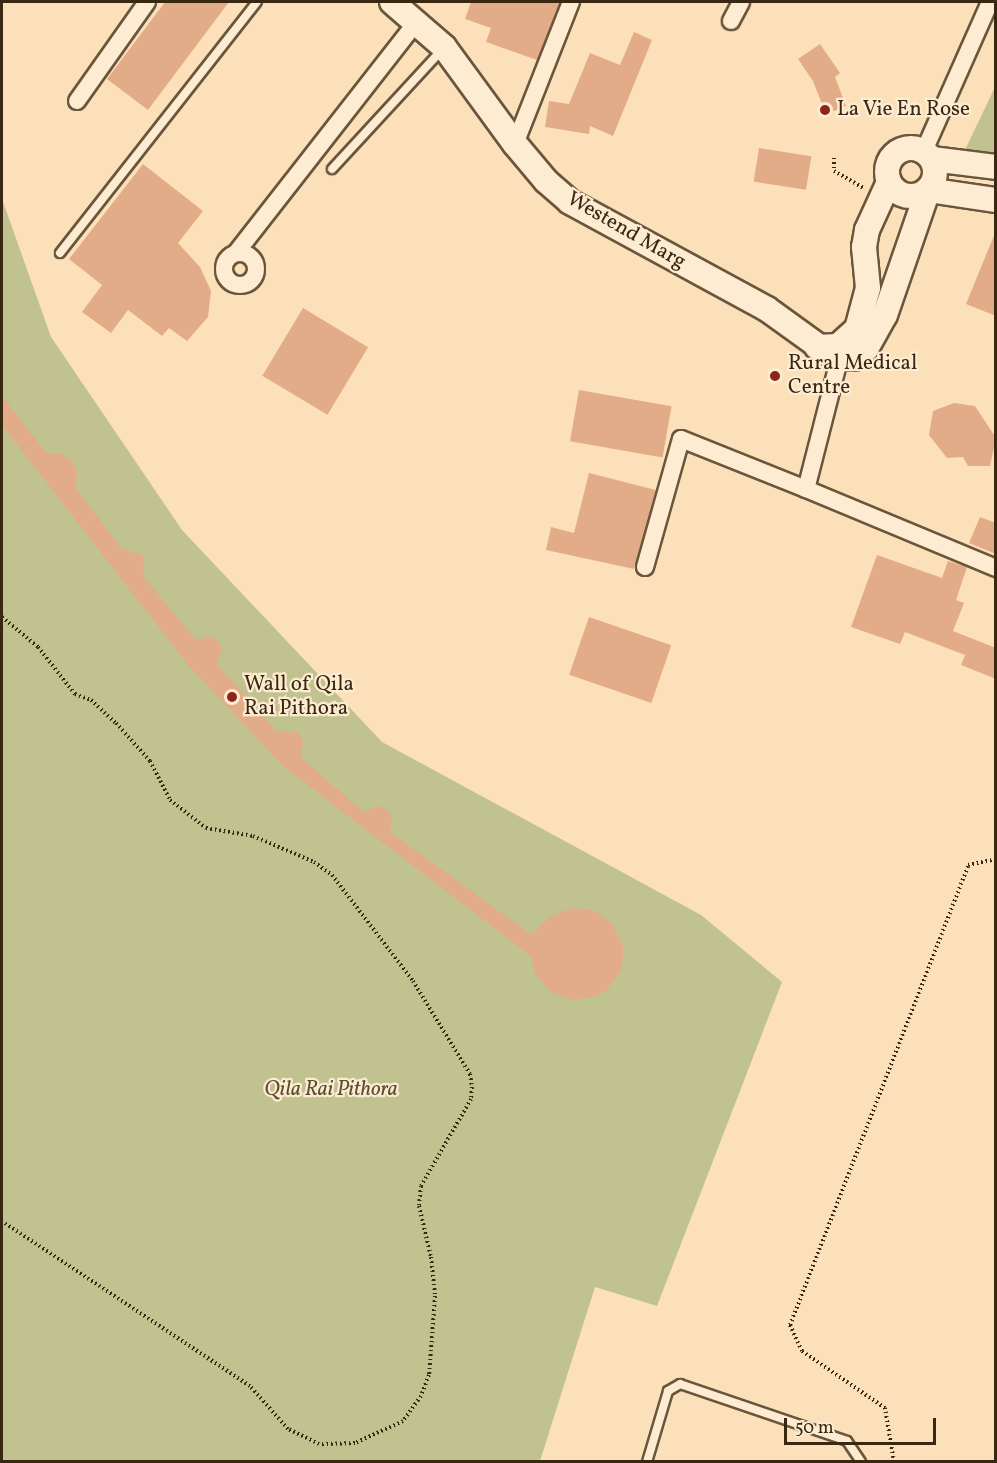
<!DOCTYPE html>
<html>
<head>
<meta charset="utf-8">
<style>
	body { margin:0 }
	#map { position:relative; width:997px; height:1463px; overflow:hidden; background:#fce0ba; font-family:Vollkorn,serif }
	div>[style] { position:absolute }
	.green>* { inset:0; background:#c0c28f }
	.building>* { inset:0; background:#e3ac88; transform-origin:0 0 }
	.path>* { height:4px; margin-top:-2px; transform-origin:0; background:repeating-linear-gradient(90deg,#382811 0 1.5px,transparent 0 4.5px) }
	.roads { filter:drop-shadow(2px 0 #69563b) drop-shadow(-2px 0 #69563b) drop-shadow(0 2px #69563b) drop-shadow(0 -2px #69563b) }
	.lane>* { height:8px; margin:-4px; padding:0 4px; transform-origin:4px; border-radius:4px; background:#fdebd2 }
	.street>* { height:16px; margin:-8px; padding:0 8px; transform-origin:8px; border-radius:8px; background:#fdebd2 }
	.street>.ring { margin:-8px; padding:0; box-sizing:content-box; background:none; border:16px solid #fdebd2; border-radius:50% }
	.secondary>* { height:24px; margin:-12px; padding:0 12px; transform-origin:12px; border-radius:12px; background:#fdebd2 }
	.secondary>.ring { margin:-12px; padding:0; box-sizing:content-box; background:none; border:24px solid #fdebd2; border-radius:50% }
	.dots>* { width:16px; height:16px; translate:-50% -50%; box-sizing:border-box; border:3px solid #fdebd2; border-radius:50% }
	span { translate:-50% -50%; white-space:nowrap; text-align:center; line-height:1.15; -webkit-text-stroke:4.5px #fdebd2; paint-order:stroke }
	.poi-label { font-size:21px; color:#382811 }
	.left { translate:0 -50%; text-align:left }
	.street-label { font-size:21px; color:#382811 }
	.park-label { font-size:21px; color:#5a4e30; font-style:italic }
	.frame { position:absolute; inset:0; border:3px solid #382811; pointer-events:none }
	.scale { position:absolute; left:784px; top:1418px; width:152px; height:27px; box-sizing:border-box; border:3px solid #382811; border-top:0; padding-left:8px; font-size:18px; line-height:21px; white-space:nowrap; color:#382811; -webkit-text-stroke:4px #fdebd2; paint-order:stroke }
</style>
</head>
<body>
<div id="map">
	<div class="green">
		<div style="clip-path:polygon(995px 87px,995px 157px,964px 152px)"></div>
		<div style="clip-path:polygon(2px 199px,51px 337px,182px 530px,382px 742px,701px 915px,782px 982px,657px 1306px,595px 1287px,540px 1461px,2px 1461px)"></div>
	</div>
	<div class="building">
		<div style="clip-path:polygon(165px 2px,229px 2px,148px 110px,107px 79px)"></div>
		<div style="clip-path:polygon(471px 2px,560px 2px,537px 60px,486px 42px,491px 28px,465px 19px)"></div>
		<div style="clip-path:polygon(634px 32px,652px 40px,613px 136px,590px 126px,589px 134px,545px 127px,549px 101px,569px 104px,590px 53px,620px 65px)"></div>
		<div style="clip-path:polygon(820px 44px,840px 73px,835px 77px,846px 106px,826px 114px,813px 81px,798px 59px)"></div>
		<div style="left:759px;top:148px;width:53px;height:34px;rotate:9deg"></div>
		<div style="clip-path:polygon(143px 164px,203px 211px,178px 243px,200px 267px,211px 291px,208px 317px,187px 341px,169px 328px,162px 336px,128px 310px,111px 333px,82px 312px,102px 285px,69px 259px)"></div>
		<div style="clip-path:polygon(995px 233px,996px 233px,996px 316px,966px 304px)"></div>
		<div style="left:303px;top:308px;width:76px;height:79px;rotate:31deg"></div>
		<div style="left:579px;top:390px;width:94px;height:52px;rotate:10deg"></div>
		<div style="clip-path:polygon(2px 396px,47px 454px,61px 454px,72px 461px,77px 472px,75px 487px,122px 549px,143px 555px,144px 577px,196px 640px,210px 636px,218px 641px,222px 650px,216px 663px,276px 731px,297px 732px,303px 740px,301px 757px,363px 812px,377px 806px,387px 809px,392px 817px,390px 832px,532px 935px,548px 918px,570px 908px,593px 910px,613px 924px,623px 946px,623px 958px,621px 970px,607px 990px,597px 996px,573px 1000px,551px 992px,535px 974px,531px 956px,284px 767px,188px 665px,2px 425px)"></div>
		<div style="clip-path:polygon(954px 403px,975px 406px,996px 438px,990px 466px,968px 466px,963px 457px,947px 458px,929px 435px,933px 411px)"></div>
		<div style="clip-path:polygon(589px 473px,656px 490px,634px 569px,546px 550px,551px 527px,574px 533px)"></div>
		<div style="clip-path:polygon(980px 517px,996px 523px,996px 554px,969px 543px)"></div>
		<div style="clip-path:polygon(877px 555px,942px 578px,948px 561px,967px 567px,956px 600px,964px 603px,953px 631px,996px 648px,996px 679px,961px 665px,965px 655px,905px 632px,900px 644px,851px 627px)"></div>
		<div style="left:589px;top:617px;width:87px;height:61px;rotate:19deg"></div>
	</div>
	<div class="path">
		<div style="left:834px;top:158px;width:13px;rotate:90deg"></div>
		<div style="left:834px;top:171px;width:34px;rotate:30deg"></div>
		<div style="left:2px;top:617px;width:47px;rotate:39.8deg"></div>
		<div style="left:38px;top:647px;width:60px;rotate:51.8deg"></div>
		<div style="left:75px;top:694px;width:17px;rotate:21deg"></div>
		<div style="left:91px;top:700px;width:34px;rotate:43deg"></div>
		<div style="left:116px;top:723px;width:51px;rotate:48.2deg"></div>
		<div style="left:150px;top:761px;width:44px;rotate:62.9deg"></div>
		<div style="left:170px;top:800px;width:46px;rotate:37.9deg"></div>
		<div style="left:206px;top:828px;width:48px;rotate:9.7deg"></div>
		<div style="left:253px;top:836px;width:66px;rotate:23.1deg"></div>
		<div style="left:314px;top:862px;width:22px;rotate:36deg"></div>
		<div style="left:332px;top:875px;width:133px;rotate:52.6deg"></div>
		<div style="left:413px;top:981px;width:109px;rotate:58.5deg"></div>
		<div style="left:470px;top:1074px;width:13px;rotate:81deg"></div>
		<div style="left:472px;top:1087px;width:12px;rotate:95deg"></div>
		<div style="left:471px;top:1099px;width:100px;rotate:119.9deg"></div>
		<div style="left:421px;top:1186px;width:20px;rotate:96deg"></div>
		<div style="left:419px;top:1206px;width:52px;rotate:76.8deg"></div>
		<div style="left:431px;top:1257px;width:39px;rotate:84deg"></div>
		<div style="left:435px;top:1296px;width:79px;rotate:94.3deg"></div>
		<div style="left:429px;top:1375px;width:22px;rotate:111deg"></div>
		<div style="left:421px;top:1396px;width:31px;rotate:126deg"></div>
		<div style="left:403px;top:1421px;width:53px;rotate:155.4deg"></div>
		<div style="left:355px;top:1443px;width:36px;rotate:178deg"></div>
		<div style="left:319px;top:1444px;width:34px;rotate:-154deg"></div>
		<div style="left:288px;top:1429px;width:57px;rotate:-131.5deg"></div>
		<div style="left:250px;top:1386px;width:298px;rotate:-146.4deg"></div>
		<div style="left:894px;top:1462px;width:55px;rotate:-99.5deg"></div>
		<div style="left:885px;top:1408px;width:101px;rotate:-145.5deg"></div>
		<div style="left:802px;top:1351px;width:29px;rotate:-115deg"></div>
		<div style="left:790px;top:1325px;width:493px;rotate:-68.8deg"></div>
		<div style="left:968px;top:865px;width:29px;rotate:-12deg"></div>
	</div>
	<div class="roads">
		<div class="lane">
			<div style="left:332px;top:169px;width:162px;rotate:-47.3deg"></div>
			<div style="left:60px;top:253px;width:319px;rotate:-51.9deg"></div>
			<div style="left:647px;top:1462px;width:74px;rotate:-73.5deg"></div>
			<div style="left:668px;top:1391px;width:14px;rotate:-30deg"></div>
			<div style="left:680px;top:1384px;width:176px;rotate:18.8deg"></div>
			<div style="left:847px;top:1441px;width:25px;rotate:56deg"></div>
		</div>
		<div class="street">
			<div style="left:731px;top:21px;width:21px;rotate:-62deg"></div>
			<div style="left:77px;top:101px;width:121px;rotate:-54.7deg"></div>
			<div style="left:515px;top:144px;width:153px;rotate:-68.5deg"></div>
			<div style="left:924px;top:151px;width:163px;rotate:-66.1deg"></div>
			<div style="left:236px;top:253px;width:292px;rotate:-52deg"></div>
			<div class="ring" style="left:224px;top:253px;width:16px;height:16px"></div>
			<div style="left:839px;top:360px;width:133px;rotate:104.3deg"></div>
			<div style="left:806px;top:489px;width:206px;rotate:22.6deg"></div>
			<div style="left:645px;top:567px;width:133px;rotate:-74.3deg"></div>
			<div style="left:681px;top:439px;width:135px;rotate:21.8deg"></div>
		</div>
		<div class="secondary">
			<div style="left:392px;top:2px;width:69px;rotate:40.9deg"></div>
			<div style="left:444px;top:47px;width:120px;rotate:53.8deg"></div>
			<div style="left:515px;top:144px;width:48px;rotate:50deg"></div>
			<div style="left:546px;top:181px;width:32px;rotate:41deg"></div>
			<div style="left:570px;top:202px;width:224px;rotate:28.5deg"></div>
			<div style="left:767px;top:309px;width:84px;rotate:35.8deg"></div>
			<div style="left:835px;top:358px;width:19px"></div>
			<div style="left:854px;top:358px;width:15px;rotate:-37deg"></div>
			<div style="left:866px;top:349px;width:39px;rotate:-61deg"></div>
			<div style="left:885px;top:315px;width:132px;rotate:-71deg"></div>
			<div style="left:928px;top:190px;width:69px;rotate:8.4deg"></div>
			<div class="ring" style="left:887px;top:148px;width:24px;height:24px"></div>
			<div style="left:932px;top:159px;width:64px;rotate:7.1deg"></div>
			<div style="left:817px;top:347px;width:21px;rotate:-3deg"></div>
			<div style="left:838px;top:346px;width:25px;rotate:-42deg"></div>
			<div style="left:857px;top:329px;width:42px;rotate:-75deg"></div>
			<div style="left:868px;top:288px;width:41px;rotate:-95.6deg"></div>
			<div style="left:864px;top:247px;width:17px;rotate:-80deg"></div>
			<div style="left:867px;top:230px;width:53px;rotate:-65.4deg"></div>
		</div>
	</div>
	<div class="dots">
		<div style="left:825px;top:110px;background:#8f2418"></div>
		<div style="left:775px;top:376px;background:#8f2418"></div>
		<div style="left:232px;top:697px;background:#8f2418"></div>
	</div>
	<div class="poi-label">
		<span class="left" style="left:837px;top:110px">La Vie En Rose</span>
		<span class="left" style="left:788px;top:376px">Rural Medical<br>Centre</span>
		<span class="left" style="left:244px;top:697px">Wall of Qila<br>Rai Pithora</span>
	</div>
	<div class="street-label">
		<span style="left:626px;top:231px;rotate:30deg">Westend Marg</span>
	</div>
	<div class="park-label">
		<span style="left:331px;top:1090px">Qila Rai Pithora</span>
	</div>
	<div class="frame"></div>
	<div class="scale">50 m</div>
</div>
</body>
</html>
